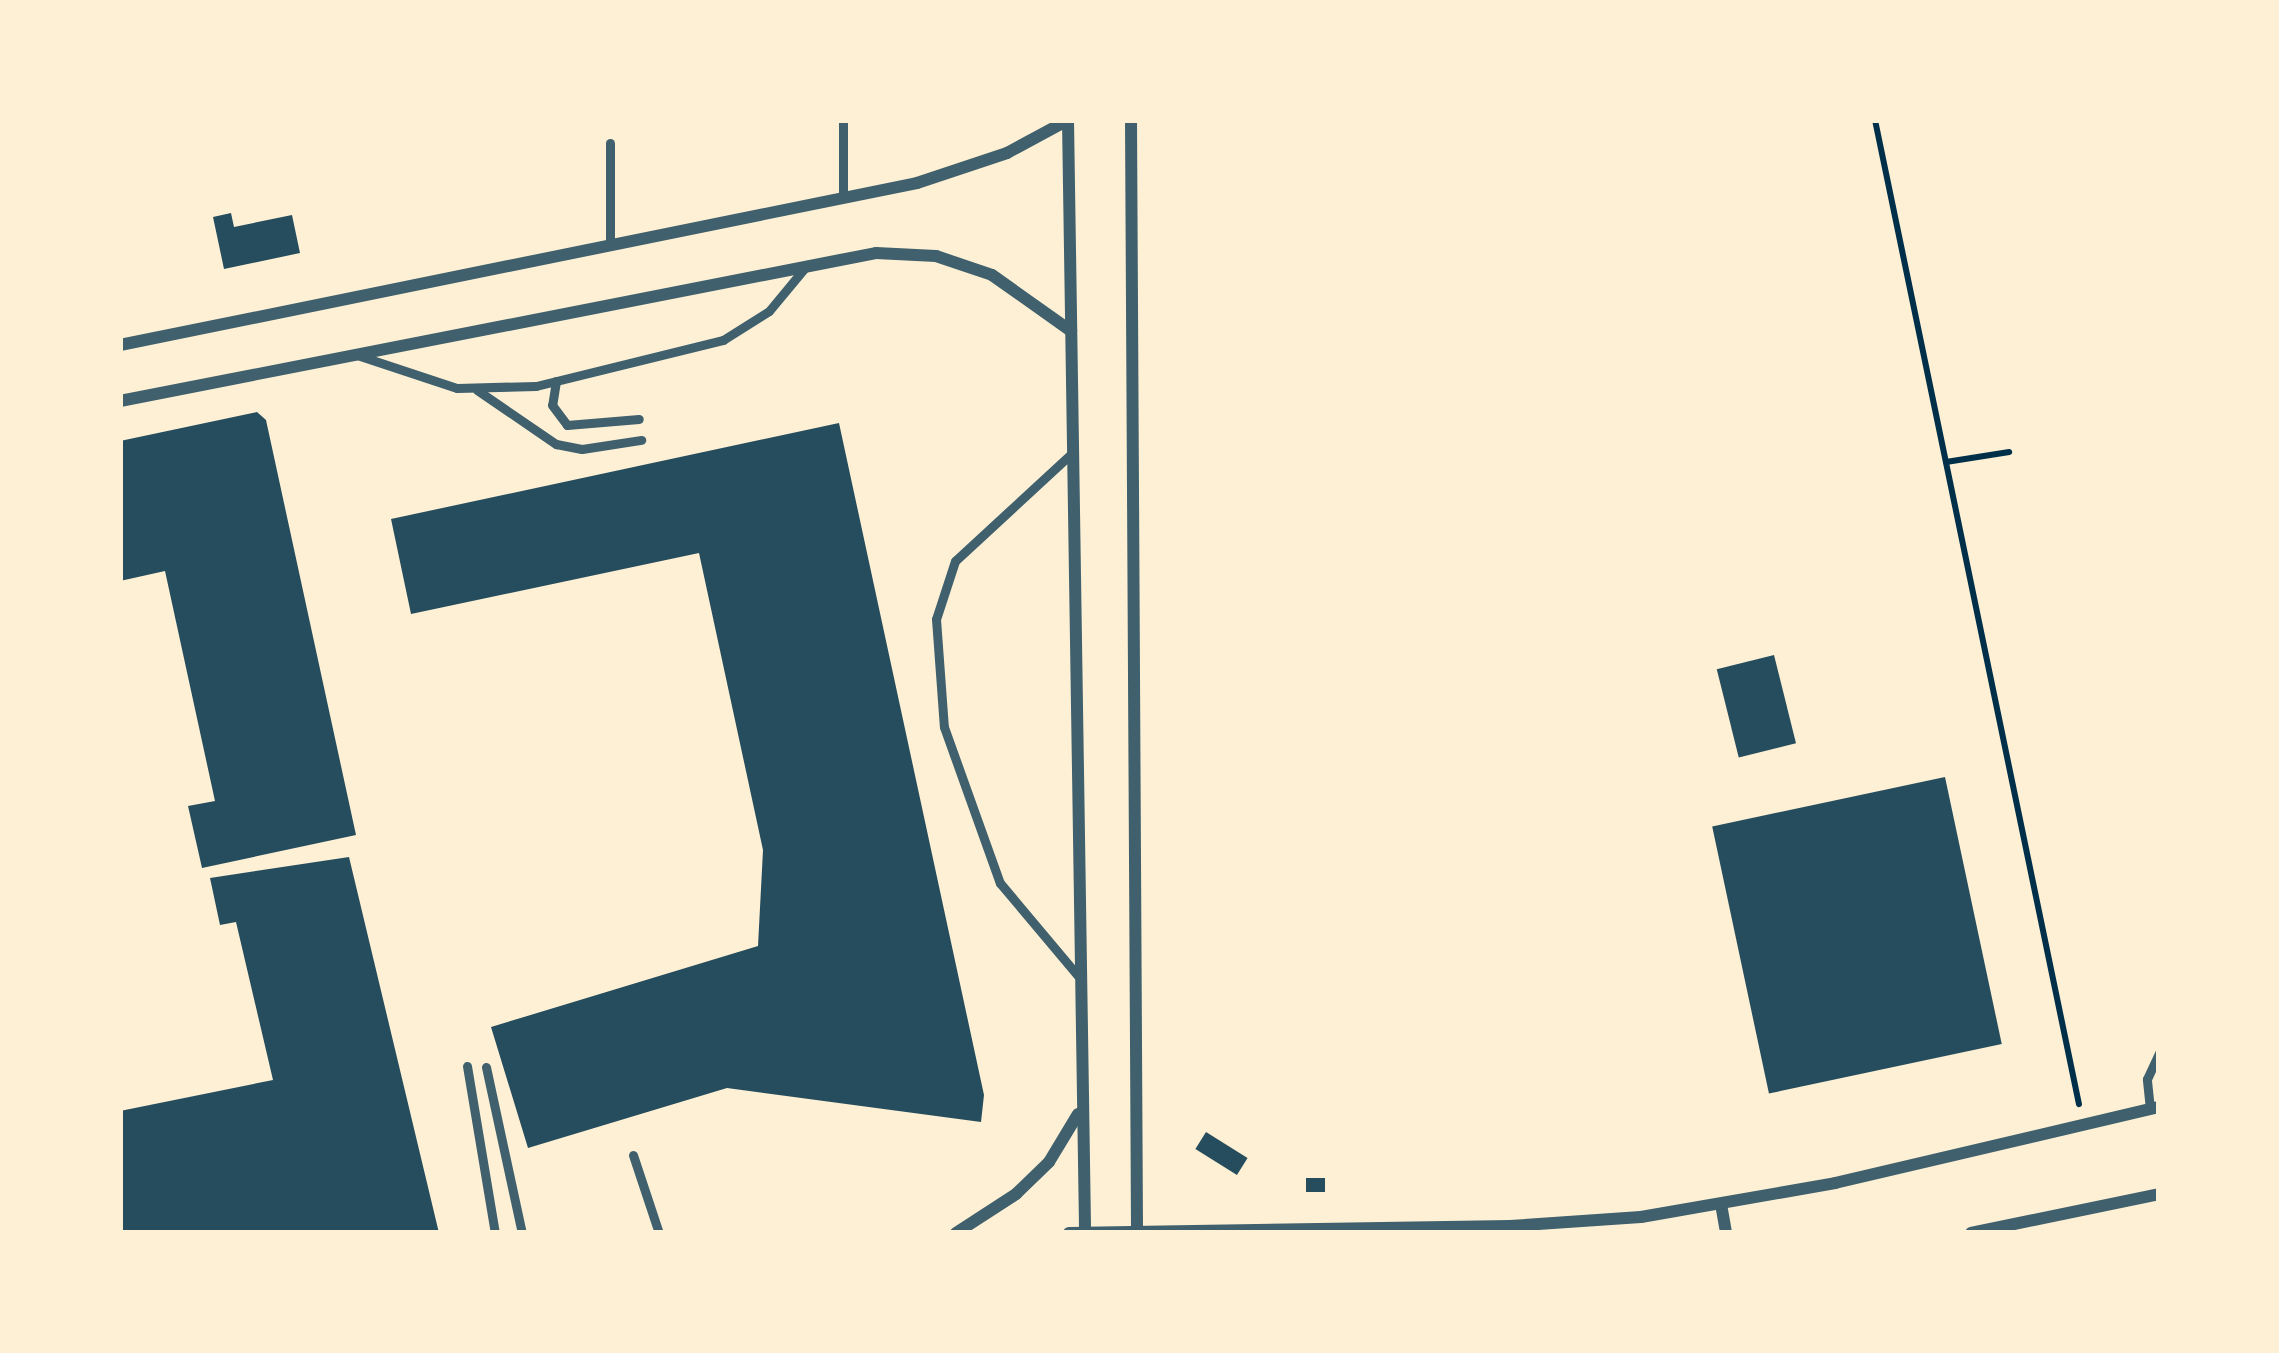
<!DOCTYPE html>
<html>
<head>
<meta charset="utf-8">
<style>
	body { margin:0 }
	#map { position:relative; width:2279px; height:1353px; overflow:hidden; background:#fdf0d5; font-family:"Golos Text",sans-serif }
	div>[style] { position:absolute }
	.building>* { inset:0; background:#264d5e; transform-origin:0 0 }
	.path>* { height:6px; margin:-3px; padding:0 3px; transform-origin:3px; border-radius:3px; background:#003049 }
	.service>* { height:9px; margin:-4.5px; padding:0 4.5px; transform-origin:4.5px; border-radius:4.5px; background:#3f606c }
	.minor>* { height:12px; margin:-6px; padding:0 6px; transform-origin:6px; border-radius:6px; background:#3f606c }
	span { translate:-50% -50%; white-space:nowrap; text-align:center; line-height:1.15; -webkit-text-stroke:10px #fdf0d5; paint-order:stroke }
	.frame { position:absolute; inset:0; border:123px solid #fdf0d5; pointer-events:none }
</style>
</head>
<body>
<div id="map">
	<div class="building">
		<div style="clip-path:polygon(231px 213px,234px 227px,292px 215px,300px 253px,224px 269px,213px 217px)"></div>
		<div style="clip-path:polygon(257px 412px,266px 420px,356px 835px,202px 868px,188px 806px,215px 801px,165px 571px,120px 581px,120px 441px)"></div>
		<div style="clip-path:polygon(839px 423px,984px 1095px,981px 1122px,727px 1088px,528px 1148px,491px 1027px,758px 946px,763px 850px,699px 553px,411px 614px,391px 519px)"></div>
		<div style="left:1774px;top:655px;width:91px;height:59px;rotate:76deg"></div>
		<div style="left:1945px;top:777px;width:273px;height:238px;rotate:78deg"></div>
		<div style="clip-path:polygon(349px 857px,439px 1233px,120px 1233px,120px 1111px,273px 1080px,236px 922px,220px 925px,210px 878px)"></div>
		<div style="left:1206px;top:1132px;width:49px;height:20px;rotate:32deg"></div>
		<div style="left:1306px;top:1178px;width:19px;height:14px"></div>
	</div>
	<div class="path">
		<div style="left:1875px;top:120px;width:1005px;rotate:78.29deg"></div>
		<div style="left:1946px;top:462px;width:64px;rotate:-9deg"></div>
	</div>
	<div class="service">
		<div style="left:843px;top:197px;width:77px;rotate:-90deg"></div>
		<div style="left:610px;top:245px;width:102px;rotate:-90deg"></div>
		<div style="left:357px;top:355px;width:105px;rotate:18.3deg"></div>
		<div style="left:457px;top:388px;width:79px;rotate:-1.5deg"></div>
		<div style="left:536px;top:386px;width:193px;rotate:-13.8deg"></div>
		<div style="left:723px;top:340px;width:54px;rotate:-32.2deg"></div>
		<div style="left:769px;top:311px;width:60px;rotate:-50.4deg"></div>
		<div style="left:556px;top:381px;width:24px;rotate:99deg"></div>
		<div style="left:552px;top:405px;width:25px;rotate:53deg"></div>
		<div style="left:567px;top:425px;width:72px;rotate:-4.8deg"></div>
		<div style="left:477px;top:390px;width:96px;rotate:34.4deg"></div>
		<div style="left:556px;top:444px;width:26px;rotate:11deg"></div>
		<div style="left:582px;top:449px;width:60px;rotate:-8.7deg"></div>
		<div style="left:1072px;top:453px;width:159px;rotate:137.3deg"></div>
		<div style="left:955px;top:561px;width:61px;rotate:108.1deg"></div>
		<div style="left:936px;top:619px;width:108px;rotate:85.8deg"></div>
		<div style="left:944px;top:727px;width:166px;rotate:70.3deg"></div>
		<div style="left:1000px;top:883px;width:121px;rotate:50deg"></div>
		<div style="left:467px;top:1066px;width:169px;rotate:80.5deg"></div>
		<div style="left:486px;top:1067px;width:170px;rotate:77.8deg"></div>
		<div style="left:2150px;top:1109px;width:30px;rotate:-96deg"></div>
		<div style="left:2147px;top:1079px;width:29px;rotate:-65deg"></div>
		<div style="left:633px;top:1155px;width:82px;rotate:71.6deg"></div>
	</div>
	<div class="minor">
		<div style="left:1068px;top:120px;width:1111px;rotate:89.12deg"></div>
		<div style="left:1131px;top:120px;width:1110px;rotate:89.69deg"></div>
		<div style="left:120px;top:345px;width:813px;rotate:-11.49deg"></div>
		<div style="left:917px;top:183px;width:95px;rotate:-18.4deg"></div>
		<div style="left:1007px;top:153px;width:69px;rotate:-28.4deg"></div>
		<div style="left:120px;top:401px;width:770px;rotate:-11.08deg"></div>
		<div style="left:876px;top:253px;width:60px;rotate:2.9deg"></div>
		<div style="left:936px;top:256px;width:59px;rotate:18.7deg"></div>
		<div style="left:992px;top:275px;width:97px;rotate:35.3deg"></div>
		<div style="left:1721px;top:1204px;width:29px;rotate:80deg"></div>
		<div style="left:956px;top:1233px;width:72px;rotate:-33deg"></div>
		<div style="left:1016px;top:1194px;width:46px;rotate:-44.1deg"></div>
		<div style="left:1049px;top:1162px;width:56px;rotate:-58.9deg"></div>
		<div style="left:1069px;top:1233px;width:441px;rotate:-0.9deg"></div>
		<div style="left:1510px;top:1226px;width:131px;rotate:-3.9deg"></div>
		<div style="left:1641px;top:1217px;width:197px;rotate:-9.9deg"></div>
		<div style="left:1835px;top:1183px;width:333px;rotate:-13.2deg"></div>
		<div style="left:1971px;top:1233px;width:192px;rotate:-11.7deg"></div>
	</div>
	<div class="frame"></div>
</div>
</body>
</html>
